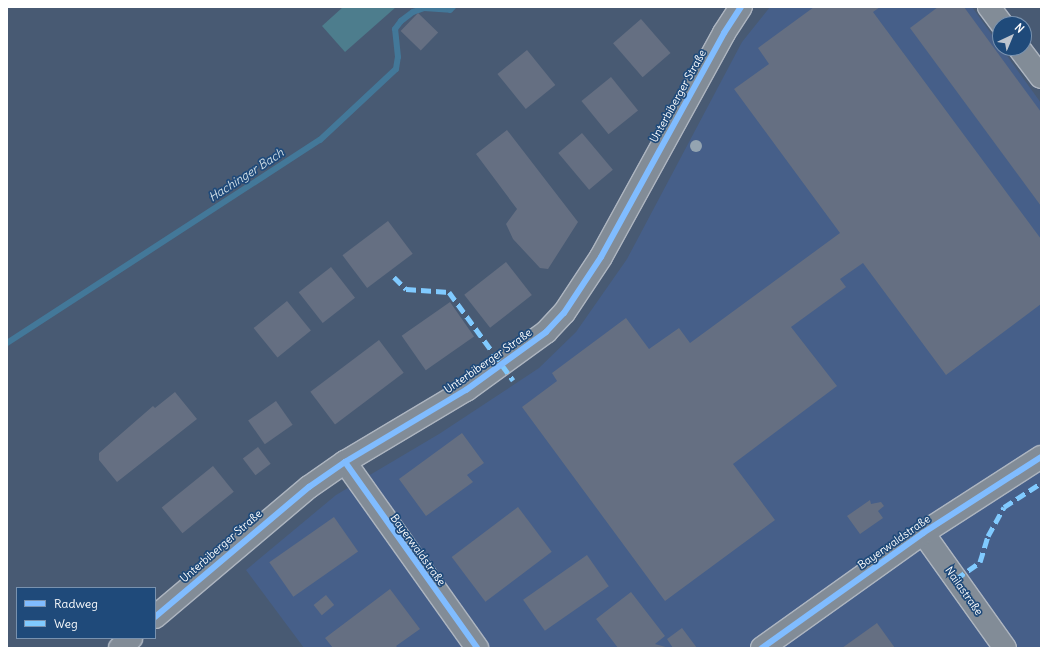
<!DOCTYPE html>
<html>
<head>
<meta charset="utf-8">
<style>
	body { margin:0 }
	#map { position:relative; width:1048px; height:655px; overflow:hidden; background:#485a73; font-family:Delius,sans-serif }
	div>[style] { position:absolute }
	.built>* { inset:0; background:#465f89 }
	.green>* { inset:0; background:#4d7d8d }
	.stream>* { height:6px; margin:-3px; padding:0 3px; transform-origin:3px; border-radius:3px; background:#437899 }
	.building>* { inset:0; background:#656f82; transform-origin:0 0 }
	.roads { filter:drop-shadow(1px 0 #adb5c0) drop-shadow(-1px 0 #adb5c0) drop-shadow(0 1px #adb5c0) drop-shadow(0 -1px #adb5c0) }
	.minor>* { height:22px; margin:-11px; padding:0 11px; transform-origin:11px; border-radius:11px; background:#828c97 }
	.quiet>* { height:5px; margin-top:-2.5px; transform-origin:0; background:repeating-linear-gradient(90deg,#80caff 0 10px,transparent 0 15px) }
	.cycleway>* { height:6px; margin:-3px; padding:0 3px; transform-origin:3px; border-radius:3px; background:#80bcff }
	.trees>* { width:12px; height:12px; margin:-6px; border-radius:50%; background:#94a4b1 }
	span { translate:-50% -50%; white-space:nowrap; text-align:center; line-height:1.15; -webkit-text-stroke:3.5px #1f4a7a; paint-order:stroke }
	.street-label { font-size:11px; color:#fff }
	.water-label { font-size:12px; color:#d0dee6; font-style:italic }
	.frame { position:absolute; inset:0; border:8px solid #fff; pointer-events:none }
	.legend { position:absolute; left:16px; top:587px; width:140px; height:52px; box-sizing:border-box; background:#1f4a7a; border:1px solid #7992af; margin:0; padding:5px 7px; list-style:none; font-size:12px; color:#fff }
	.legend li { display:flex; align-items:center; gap:8px; height:20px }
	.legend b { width:20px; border:1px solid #7992af }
	.north { position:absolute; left:992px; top:16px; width:40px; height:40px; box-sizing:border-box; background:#1f4a7a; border:1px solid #7992af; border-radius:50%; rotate:44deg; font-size:11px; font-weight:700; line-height:16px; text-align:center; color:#fff }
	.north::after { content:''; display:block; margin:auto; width:14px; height:18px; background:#bfc5ce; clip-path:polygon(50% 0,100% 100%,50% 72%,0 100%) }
</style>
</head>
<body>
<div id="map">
	<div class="built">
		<div style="clip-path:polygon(770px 7px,972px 7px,1041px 103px,1041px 648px,304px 648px,246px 570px,336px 495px,439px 434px,539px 368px,576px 332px,627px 259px,742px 42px)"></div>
	</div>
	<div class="green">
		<div style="clip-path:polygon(343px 7px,396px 7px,345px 52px,322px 26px)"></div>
	</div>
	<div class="stream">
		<div style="left:7px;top:343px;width:373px;rotate:-33deg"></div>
		<div style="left:320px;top:140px;width:104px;rotate:-43.1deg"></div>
		<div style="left:396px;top:69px;width:12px;rotate:-81deg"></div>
		<div style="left:398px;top:57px;width:28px;rotate:-96deg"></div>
		<div style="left:395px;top:29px;width:10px;rotate:-53deg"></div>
		<div style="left:401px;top:21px;width:15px;rotate:-37deg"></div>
		<div style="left:413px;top:12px;width:12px;rotate:-20deg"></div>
		<div style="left:424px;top:8px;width:26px;rotate:4deg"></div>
		<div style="left:450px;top:10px;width:4px;rotate:-45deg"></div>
	</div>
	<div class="building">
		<div style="clip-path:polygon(814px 7px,880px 7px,873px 12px,1041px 239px,1041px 304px,946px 375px,863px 263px,840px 279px,846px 287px,791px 327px,837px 386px,733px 464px,775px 520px,665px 601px,522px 407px,557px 381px,552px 373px,626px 318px,649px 349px,679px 328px,690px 343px,840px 233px,734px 89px,769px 64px,758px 48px)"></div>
		<div style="clip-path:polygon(938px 7px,964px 7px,1041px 112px,1041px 206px,910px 28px)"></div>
		<div style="left:418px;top:13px;width:28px;height:25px;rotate:44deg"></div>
		<div style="left:641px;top:19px;width:45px;height:37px;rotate:49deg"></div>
		<div style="left:527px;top:50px;width:45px;height:38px;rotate:51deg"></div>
		<div style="left:611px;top:77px;width:43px;height:38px;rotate:51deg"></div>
		<div style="clip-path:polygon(507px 130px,578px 222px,548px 269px,540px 268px,513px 239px,506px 224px,517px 209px,476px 154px)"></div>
		<div style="left:582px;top:133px;width:48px;height:31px;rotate:50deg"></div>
		<div style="left:388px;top:221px;width:41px;height:57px;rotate:53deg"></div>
		<div style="left:506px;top:262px;width:42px;height:53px;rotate:52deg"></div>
		<div style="left:331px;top:267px;width:39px;height:41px;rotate:52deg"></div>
		<div style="left:287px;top:301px;width:38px;height:43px;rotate:51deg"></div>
		<div style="left:450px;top:302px;width:42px;height:59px;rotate:55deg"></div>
		<div style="left:379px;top:340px;width:41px;height:86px;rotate:53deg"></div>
		<div style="clip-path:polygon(175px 392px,197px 419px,117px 482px,99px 460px,99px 453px,153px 406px,155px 408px)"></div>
		<div style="left:276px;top:401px;width:29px;height:34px;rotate:55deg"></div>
		<div style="clip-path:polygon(462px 433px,484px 463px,467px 475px,473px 482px,426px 516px,399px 479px)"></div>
		<div style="left:258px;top:447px;width:21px;height:19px;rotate:53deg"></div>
		<div style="left:213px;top:466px;width:33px;height:66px;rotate:51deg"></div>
		<div style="clip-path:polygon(870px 500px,871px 504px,881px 502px,884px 506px,878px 511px,883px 518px,860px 534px,847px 516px)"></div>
		<div style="left:518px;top:507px;width:56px;height:83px;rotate:53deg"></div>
		<div style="left:334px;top:517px;width:42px;height:79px;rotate:55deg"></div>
		<div style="left:587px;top:555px;width:38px;height:78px;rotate:55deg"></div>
		<div style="clip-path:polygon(390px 589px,420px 629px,396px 646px,398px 648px,333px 648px,325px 638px)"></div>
		<div style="clip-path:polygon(631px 592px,665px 636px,655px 644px,669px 648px,618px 648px,596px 619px)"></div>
		<div style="left:326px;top:595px;width:13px;height:16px;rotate:51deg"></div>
		<div style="clip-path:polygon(877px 623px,895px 648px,842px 648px)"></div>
		<div style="clip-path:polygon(682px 628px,697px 648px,673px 648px,667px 639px)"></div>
	</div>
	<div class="roads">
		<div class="minor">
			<div style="left:989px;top:7px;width:21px;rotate:53deg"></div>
			<div style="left:1019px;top:48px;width:36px;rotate:53deg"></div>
			<div style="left:345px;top:462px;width:228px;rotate:54.6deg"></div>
			<div style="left:923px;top:533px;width:141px;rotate:54.5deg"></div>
			<div style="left:155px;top:617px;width:202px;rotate:-40.2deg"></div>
			<div style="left:309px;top:487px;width:44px;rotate:-34.8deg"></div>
			<div style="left:345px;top:462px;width:141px;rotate:-30.8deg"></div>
			<div style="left:466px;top:390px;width:99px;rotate:-35.9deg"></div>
			<div style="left:546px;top:332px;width:26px;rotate:-47deg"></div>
			<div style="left:564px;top:313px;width:67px;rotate:-56.5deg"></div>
			<div style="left:601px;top:257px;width:256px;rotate:-61.2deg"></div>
			<div style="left:724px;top:33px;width:31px;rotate:-57deg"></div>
			<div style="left:120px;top:648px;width:15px;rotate:-42deg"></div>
			<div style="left:762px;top:648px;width:198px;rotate:-35.5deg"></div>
			<div style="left:923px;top:533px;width:140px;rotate:-32.8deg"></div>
		</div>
	</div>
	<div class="quiet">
		<div style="left:394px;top:277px;width:17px;rotate:45deg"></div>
		<div style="left:406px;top:289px;width:43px;rotate:4deg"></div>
		<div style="left:449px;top:292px;width:109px;rotate:54deg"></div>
		<div style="left:956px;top:579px;width:29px;rotate:-35deg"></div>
		<div style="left:980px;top:562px;width:27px;rotate:-73deg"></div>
		<div style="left:988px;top:536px;width:33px;rotate:-61deg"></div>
		<div style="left:1004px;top:507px;width:44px;rotate:-33deg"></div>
	</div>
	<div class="cycleway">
		<div style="left:345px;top:462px;width:228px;rotate:54.6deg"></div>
		<div style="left:155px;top:617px;width:202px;rotate:-40.2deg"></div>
		<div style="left:309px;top:487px;width:44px;rotate:-34.8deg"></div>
		<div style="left:345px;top:462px;width:141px;rotate:-30.8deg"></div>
		<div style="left:466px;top:390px;width:99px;rotate:-35.9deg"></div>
		<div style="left:546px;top:332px;width:26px;rotate:-47deg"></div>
		<div style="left:564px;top:313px;width:67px;rotate:-56.5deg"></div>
		<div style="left:601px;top:257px;width:256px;rotate:-61.2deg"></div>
		<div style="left:724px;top:33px;width:31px;rotate:-57deg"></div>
		<div style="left:762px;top:648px;width:198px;rotate:-35.5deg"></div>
		<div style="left:923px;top:533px;width:140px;rotate:-32.8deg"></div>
	</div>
	<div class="trees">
		<div style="left:696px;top:146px"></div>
	</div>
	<div class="street-label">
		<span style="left:678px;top:96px;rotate:-61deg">Unterbiberger Straße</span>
		<span style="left:488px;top:361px;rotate:-35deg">Unterbiberger Straße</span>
		<span style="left:894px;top:542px;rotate:-35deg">Bayerwaldstraße</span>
		<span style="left:221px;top:546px;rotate:-41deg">Unterbiberger Straße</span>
		<span style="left:418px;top:550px;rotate:54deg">Bayerwaldstraße</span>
		<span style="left:964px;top:591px;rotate:55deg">Nailastraße</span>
	</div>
	<div class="water-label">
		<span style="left:246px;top:175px;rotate:-33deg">Hachinger Bach</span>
	</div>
	<div class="frame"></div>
	<ul class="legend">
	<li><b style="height:5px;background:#80bcff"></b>Radweg</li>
	<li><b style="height:5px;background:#80caff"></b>Weg</li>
	</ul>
	<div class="north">N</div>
</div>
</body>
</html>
